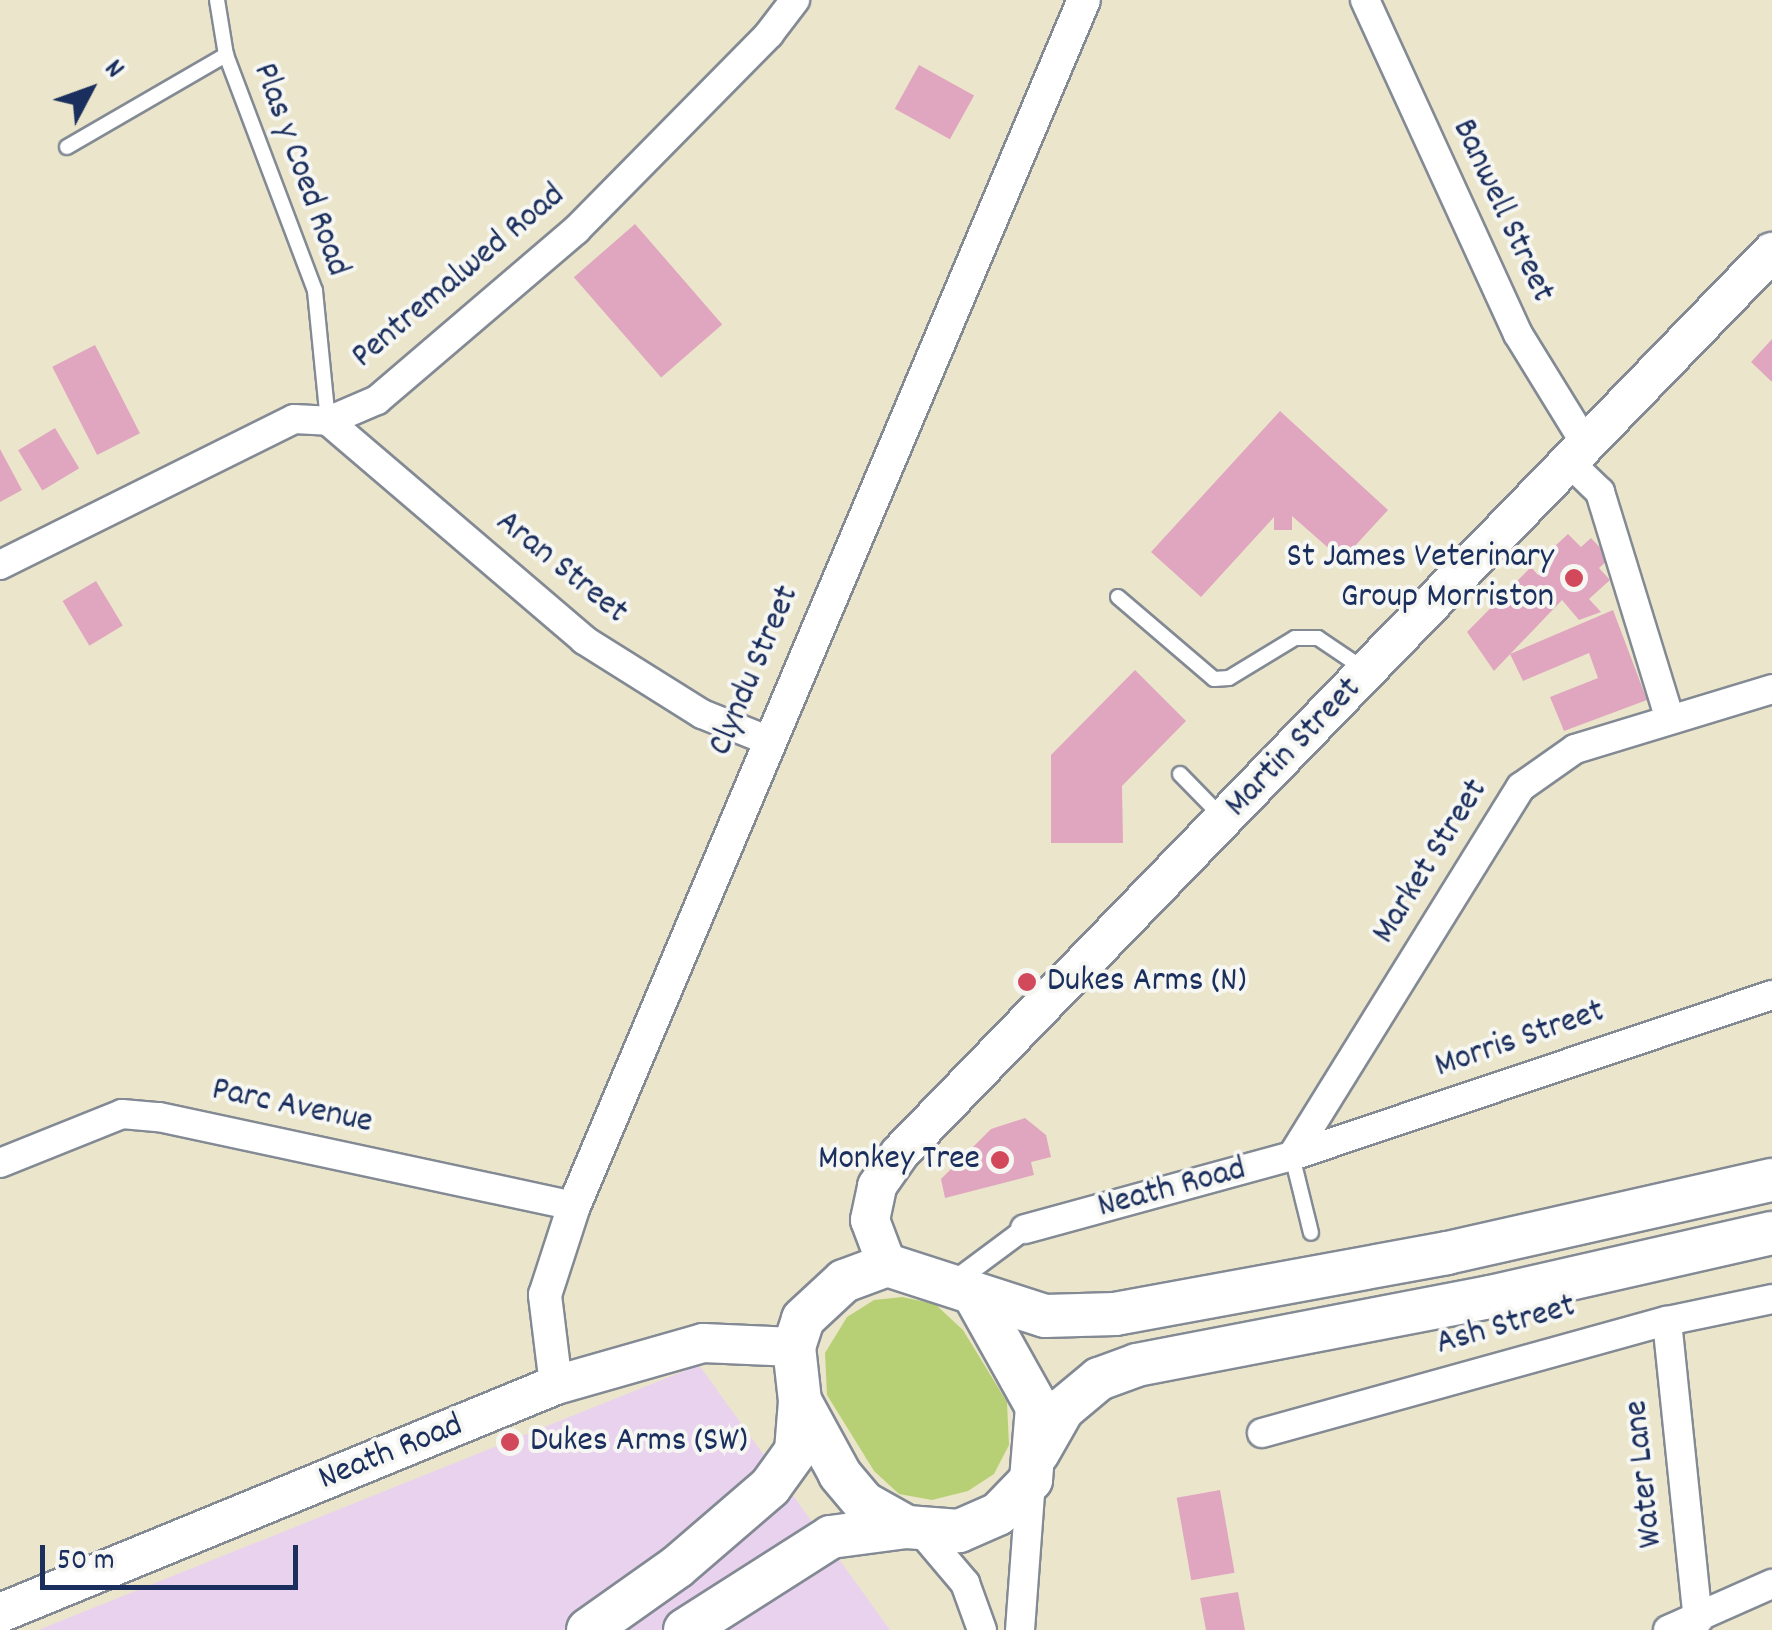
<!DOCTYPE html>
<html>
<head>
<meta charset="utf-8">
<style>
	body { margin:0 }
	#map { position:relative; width:1772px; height:1630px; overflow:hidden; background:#ebe6cb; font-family:Dekko,sans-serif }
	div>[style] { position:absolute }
	.built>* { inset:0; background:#e9d2ee }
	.green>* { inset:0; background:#b8d075 }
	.building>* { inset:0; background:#e0a6bf; transform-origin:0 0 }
	.roads { filter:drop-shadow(2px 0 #838a94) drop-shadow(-2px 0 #838a94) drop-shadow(0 2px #838a94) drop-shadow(0 -2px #838a94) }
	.service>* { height:14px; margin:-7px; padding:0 7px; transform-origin:7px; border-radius:7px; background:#fff }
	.pedestrian>* { height:20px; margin:-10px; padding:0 10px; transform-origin:10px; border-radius:10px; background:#fff }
	.minor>* { height:28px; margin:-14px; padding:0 14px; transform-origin:14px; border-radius:14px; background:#fff }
	.tertiary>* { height:32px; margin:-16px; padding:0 16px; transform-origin:16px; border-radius:16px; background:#fff }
	.secondary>* { height:38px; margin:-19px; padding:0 19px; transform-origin:19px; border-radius:19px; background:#fff }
	.primary>* { height:42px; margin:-21px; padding:0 21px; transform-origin:21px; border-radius:21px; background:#fff }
	.dots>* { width:28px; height:28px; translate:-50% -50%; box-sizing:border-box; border:5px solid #f6f6f2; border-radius:50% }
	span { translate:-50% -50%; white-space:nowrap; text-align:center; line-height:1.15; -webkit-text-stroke:8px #f6f6f2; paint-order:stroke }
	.street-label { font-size:35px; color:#1b2f5e }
	.poi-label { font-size:35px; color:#1b2f5e }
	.right { translate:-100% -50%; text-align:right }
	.left { translate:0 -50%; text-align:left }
	.north { position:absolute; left:40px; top:40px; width:100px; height:100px; -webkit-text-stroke:8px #f6f6f2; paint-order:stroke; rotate:49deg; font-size:28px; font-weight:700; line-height:40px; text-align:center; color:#1b2f5e }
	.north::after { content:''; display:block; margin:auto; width:35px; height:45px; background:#1b2f5e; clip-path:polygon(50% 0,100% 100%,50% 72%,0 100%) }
	.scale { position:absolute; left:40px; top:1545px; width:258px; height:45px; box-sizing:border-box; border:5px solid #1b2f5e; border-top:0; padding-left:12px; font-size:30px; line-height:35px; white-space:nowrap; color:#1b2f5e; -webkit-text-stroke:8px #f6f6f2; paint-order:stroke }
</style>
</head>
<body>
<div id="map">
	<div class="built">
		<div style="clip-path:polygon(699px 1365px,890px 1630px,38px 1630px)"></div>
	</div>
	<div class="green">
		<div style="clip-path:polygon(902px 1297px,935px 1304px,963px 1330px,1007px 1402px,1009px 1445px,994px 1474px,968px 1491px,932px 1500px,899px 1494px,874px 1471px,827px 1395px,825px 1353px,847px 1317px,874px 1300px)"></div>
	</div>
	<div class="building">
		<div style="left:919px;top:65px;width:63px;height:50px;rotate:29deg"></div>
		<div style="left:635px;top:224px;width:133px;height:81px;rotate:49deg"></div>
		<div style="clip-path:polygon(1772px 339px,1772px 382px,1751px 362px)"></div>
		<div style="left:95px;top:345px;width:99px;height:48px;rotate:63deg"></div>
		<div style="clip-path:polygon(1280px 411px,1388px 510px,1342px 560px,1292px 516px,1292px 530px,1274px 530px,1274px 517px,1201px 597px,1151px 552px)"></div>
		<div style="left:55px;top:428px;width:47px;height:43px;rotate:59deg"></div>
		<div style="clip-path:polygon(0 449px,22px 490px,0 502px)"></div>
		<div style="clip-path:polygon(1568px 534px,1581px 547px,1591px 538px,1610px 558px,1599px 568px,1610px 580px,1589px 599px,1601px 612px,1579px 620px,1562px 600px,1494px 671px,1467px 632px,1531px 567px,1538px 575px,1548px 566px,1541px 559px)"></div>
		<div style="left:96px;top:581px;width:52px;height:39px;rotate:59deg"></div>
		<div style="clip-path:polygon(1613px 610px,1647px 700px,1564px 731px,1550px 697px,1598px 678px,1589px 653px,1523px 681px,1510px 654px)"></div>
		<div style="clip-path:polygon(1135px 670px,1186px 721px,1122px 786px,1123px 843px,1051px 843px,1051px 755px)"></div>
		<div style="clip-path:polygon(1025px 1118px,1046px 1135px,1051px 1157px,1031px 1162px,1034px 1175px,945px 1198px,941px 1179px,991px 1129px)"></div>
		<div style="left:1220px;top:1490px;width:84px;height:44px;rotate:80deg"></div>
		<div style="clip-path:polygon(1238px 1592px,1245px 1630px,1206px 1630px,1200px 1598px)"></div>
	</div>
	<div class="roads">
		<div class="service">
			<div style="left:217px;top:0;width:56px;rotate:80.7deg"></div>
			<div style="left:226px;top:55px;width:252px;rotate:69.3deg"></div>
			<div style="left:315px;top:291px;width:131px;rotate:84.3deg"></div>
			<div style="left:67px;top:147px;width:184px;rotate:-30.1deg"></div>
			<div style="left:1118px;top:597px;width:126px;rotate:40.5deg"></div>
			<div style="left:1214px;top:679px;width:15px;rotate:-4deg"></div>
			<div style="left:1229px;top:678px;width:77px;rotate:-31.2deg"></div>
			<div style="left:1295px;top:638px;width:23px"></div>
			<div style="left:1318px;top:638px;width:55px;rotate:34deg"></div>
			<div style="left:1180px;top:774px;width:60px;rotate:45.7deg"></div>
			<div style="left:1292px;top:1156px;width:79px;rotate:76.1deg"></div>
		</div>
		<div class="pedestrian">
			<div style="left:951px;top:1284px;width:92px;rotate:-36.6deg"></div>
		</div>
		<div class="minor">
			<div style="left:1365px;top:0;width:367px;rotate:65.4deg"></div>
			<div style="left:1518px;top:334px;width:132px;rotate:58.4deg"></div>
			<div style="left:328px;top:421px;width:337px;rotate:40.5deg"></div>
			<div style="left:584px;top:640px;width:139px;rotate:32.1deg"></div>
			<div style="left:702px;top:714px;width:72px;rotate:21.9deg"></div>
			<div style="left:1570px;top:463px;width:42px;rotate:44deg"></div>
			<div style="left:1600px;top:492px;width:234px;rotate:72.9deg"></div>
			<div style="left:0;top:565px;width:328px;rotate:-26.4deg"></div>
			<div style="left:294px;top:419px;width:34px;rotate:3deg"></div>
			<div style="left:328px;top:421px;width:53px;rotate:-23.2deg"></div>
			<div style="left:377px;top:400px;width:262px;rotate:-40.5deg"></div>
			<div style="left:576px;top:230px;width:275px;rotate:-45.4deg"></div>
			<div style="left:769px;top:34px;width:43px;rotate:-52.6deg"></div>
			<div style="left:1292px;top:1156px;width:434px;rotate:-58.2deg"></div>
			<div style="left:1521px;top:787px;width:66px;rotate:-35.1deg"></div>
			<div style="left:1575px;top:749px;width:206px;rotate:-16.9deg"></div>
			<div style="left:0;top:1163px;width:131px;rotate:-21.9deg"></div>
			<div style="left:122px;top:1114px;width:37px;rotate:5deg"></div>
			<div style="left:159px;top:1117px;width:424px;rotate:12.1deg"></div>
			<div style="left:1025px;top:1229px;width:277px;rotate:-15.3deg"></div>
			<div style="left:1292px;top:1156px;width:506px;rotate:-18.54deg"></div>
			<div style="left:1667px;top:1321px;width:301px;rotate:84.1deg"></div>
			<div style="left:1262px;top:1433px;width:420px;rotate:-15.5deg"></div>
			<div style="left:1667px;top:1321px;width:107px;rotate:-11.8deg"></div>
			<div style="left:920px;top:1530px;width:70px;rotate:49.7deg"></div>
			<div style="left:965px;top:1583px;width:50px;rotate:70.1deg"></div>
			<div style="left:1020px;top:1630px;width:150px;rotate:-85.8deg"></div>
			<div style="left:1668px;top:1630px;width:114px;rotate:-23.9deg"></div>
		</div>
		<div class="tertiary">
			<div style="left:556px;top:1385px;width:91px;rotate:-97deg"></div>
			<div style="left:545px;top:1295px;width:94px;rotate:-72deg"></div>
			<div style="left:574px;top:1206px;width:1309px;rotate:-67.08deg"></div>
		</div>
		<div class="secondary">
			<div style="left:887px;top:1265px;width:48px;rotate:-110.7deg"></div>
			<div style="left:870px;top:1220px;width:35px;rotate:-78deg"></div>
			<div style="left:877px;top:1186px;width:40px;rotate:-55.1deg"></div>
			<div style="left:900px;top:1153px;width:1254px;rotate:-45.94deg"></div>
			<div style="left:0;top:1613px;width:601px;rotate:-22.3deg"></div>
			<div style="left:556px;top:1385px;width:153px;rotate:-15.9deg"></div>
			<div style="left:703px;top:1343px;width:91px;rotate:2.5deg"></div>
		</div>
		<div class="primary">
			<div style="left:976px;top:1298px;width:125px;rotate:60.8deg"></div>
			<div style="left:1037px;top:1407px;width:73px;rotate:94.7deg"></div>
			<div style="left:1031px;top:1480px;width:47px;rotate:134.1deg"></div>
			<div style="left:998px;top:1514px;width:43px;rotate:156.4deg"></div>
			<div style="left:959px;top:1531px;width:52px;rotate:-175.6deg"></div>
			<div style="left:907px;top:1527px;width:49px;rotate:-150.8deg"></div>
			<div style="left:864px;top:1503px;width:38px;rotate:-130deg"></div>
			<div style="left:840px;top:1474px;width:83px;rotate:-118.7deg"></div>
			<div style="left:800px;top:1401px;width:54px;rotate:-96.3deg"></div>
			<div style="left:794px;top:1347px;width:29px;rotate:-72deg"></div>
			<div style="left:803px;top:1319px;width:56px;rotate:-42.8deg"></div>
			<div style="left:844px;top:1281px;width:46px;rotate:-20.4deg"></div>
			<div style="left:887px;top:1265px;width:166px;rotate:17.9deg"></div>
			<div style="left:1045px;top:1316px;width:70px;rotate:-1.6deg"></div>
			<div style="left:1115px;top:1314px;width:338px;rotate:-10.4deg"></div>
			<div style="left:1447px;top:1253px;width:333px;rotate:-12.7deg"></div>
			<div style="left:1038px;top:1453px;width:51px;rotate:-60.4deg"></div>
			<div style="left:1063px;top:1409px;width:47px;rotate:-39.8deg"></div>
			<div style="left:1099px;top:1379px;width:40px;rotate:-20.2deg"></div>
			<div style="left:1137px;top:1365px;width:359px;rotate:-10.9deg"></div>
			<div style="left:1490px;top:1297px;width:289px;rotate:-12.8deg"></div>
			<div style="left:588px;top:1630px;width:109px;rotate:-35.3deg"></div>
			<div style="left:677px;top:1567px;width:123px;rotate:-40.7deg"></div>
			<div style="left:770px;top:1487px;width:44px;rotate:-54.2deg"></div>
			<div style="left:796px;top:1451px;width:50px;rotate:-85.4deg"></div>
			<div style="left:685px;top:1630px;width:173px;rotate:-32.5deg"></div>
			<div style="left:831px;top:1537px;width:76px;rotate:-7.6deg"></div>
		</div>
	</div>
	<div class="dots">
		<div style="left:1574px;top:578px;background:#d1495b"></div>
		<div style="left:1027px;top:982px;background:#d1495b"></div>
		<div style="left:1000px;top:1160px;background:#d1495b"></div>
		<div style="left:510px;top:1442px;background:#d1495b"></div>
	</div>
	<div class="street-label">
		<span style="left:300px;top:170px;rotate:70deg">Plas y Coed Road</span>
		<span style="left:1502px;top:211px;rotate:65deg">Banwell Street</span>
		<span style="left:459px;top:277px;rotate:-40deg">Pentremalwed Road</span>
		<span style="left:561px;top:568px;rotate:39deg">Aran Street</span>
		<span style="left:755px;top:671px;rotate:-67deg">Clyndu Street</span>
		<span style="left:1294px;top:748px;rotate:-46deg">Martin Street</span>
		<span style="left:1431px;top:862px;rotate:-58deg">Market Street</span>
		<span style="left:1520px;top:1040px;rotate:-19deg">Morris Street</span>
		<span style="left:292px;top:1107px;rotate:12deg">Parc Avenue</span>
		<span style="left:1172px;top:1189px;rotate:-15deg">Neath Road</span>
		<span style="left:1506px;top:1326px;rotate:-16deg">Ash Street</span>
		<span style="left:391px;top:1453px;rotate:-22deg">Neath Road</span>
		<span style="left:1645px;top:1474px;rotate:-96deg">Water Lane</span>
	</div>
	<div class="poi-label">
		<span class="right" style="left:1554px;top:578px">St James Veterinary<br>Group Morriston</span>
		<span class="left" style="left:1047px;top:982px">Dukes Arms (N)</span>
		<span class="right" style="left:980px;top:1160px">Monkey Tree</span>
		<span class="left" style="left:530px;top:1442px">Dukes Arms (SW)</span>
	</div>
	<div class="north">N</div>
	<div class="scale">50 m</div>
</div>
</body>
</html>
